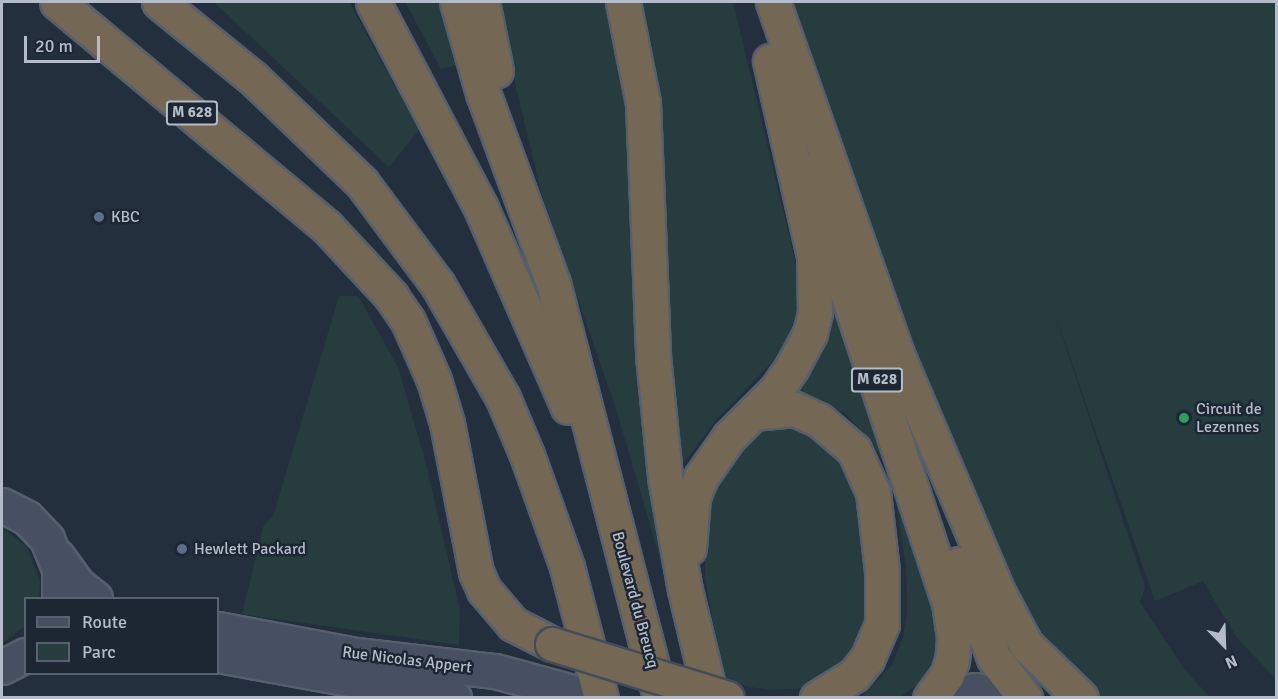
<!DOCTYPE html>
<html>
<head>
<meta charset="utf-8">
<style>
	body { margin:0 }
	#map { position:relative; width:1278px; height:699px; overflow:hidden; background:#242f3e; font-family:Signika,sans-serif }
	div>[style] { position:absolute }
	.green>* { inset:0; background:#263c3f }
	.roads { filter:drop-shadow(2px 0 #565f6c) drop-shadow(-2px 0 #565f6c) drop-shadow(0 2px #565f6c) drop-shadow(0 -2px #565f6c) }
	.secondary>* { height:33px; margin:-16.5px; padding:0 16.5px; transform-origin:16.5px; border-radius:16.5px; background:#465061 }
	.highway>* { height:33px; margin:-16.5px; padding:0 16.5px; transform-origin:16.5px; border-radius:16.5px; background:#746855 }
	.bridges { filter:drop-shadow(2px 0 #434c59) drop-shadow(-2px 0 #434c59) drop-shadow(0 2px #434c59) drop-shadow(0 -2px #434c59) }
	.highway-bridge>* { height:33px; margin:-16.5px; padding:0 16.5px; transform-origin:16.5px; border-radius:16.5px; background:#746855 }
	.dots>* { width:16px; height:16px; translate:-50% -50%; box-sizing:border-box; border:3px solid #1d2633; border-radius:50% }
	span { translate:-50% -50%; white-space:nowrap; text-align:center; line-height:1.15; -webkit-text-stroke:5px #1d2633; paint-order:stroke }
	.shield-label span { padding:2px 4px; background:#1d2633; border:2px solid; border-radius:4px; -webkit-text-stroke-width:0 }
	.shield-label { font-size:15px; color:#b4bcc9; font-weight:700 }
	.poi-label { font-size:16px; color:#b4bcc9 }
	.left { translate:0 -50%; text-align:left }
	.street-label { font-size:16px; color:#b4bcc9 }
	.frame { position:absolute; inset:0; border:3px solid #b4bcc9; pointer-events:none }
	.legend { position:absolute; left:24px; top:597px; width:195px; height:78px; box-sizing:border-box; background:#1d2633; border:2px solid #59626f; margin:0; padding:8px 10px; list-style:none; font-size:18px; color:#b4bcc9 }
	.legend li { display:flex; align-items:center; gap:12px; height:30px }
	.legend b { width:30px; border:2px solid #59626f }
	.north { position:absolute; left:1194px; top:615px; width:60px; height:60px; -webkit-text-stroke:4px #1d2633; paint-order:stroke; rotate:157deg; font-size:16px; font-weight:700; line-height:24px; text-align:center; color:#b4bcc9 }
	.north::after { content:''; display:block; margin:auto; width:21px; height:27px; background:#b4bcc9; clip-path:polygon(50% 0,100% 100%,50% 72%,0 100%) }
	.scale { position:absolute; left:24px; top:36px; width:76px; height:27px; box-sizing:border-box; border:3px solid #b4bcc9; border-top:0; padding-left:8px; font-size:18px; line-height:21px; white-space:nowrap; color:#b4bcc9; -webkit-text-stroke:4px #1d2633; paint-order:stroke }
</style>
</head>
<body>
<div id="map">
	<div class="green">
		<div style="clip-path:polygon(214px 2px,349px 2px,419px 130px,389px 167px)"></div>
		<div style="clip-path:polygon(405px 2px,449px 2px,460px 65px,441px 69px)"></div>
		<div style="clip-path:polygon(496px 2px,733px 2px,799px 277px,797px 315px,781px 353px,716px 420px,680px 468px,668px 385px,660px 133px,655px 71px,645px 24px,630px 29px,621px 70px,628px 132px,636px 337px,647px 450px,688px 660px,682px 658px,660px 559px,617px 412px,541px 192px)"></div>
		<div style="clip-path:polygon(791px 2px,1276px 2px,1276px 679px,1237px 638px,1203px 581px,1155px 601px,1053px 309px,1145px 587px,1140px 602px,1184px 669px,1210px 697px,1097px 697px,1037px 642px,959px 471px)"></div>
		<div style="clip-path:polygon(834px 287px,939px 602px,937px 652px,920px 683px,900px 697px,861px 697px,892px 665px,903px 638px,907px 611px,906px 567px,892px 475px,870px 440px,846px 414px,817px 402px,789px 397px)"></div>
		<div style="clip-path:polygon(339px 296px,358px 296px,398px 367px,425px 460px,460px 610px,459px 645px,242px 614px,263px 527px,273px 516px)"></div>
		<div style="clip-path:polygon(787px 425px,804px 429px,840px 455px,855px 482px,870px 560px,867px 630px,855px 656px,831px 675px,802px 688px,774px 690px,748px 687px,723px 676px,705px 578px,705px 546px,711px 491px,723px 468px,754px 433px)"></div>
		<div style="clip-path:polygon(2px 527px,27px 547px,40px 582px,39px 598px,26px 598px,25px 626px,2px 644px)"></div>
	</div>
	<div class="roads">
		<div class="secondary">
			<div style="left:2px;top:505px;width:28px;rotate:27deg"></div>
			<div style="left:27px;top:518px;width:29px;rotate:46deg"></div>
			<div style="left:47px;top:539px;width:32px;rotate:68deg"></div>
			<div style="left:59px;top:569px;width:29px;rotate:90deg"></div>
			<div style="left:57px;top:556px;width:34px;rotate:54deg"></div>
			<div style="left:77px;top:584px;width:23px;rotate:38deg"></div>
			<div style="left:218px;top:629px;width:140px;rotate:10.7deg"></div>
			<div style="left:356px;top:655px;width:140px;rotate:6.6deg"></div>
			<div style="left:495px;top:671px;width:104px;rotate:15.1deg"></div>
			<div style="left:218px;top:655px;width:240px;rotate:10.3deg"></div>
			<div style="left:2px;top:667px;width:27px;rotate:-27deg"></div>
			<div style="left:938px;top:698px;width:38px;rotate:-12deg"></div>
			<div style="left:975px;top:690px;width:40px;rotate:12deg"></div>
		</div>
		<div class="highway">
			<div style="left:57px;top:2px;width:350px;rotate:39.8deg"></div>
			<div style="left:326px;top:226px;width:96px;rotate:47.1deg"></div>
			<div style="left:391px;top:296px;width:30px;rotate:56deg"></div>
			<div style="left:408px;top:321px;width:64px;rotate:66.2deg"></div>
			<div style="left:434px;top:380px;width:45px;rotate:73.2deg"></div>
			<div style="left:447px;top:423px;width:152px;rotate:79deg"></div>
			<div style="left:476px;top:572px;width:20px;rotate:66deg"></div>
			<div style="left:484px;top:590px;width:45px;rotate:49.5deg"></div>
			<div style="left:513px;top:624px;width:44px;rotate:27.1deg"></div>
			<div style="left:159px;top:2px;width:121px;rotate:39deg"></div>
			<div style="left:253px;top:78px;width:151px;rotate:43.9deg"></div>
			<div style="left:362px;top:183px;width:127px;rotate:53.3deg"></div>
			<div style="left:438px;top:285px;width:130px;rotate:60.1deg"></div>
			<div style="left:503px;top:398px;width:62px;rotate:67.2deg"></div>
			<div style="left:527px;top:455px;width:119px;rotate:70.3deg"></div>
			<div style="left:567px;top:567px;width:135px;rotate:75.5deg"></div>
			<div style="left:373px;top:2px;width:233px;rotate:62.3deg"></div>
			<div style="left:481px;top:208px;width:217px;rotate:66.4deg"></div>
			<div style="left:457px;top:2px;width:95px;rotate:74.1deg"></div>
			<div style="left:483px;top:93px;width:202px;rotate:69.8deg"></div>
			<div style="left:553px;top:283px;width:429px;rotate:75.5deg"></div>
			<div style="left:482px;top:2px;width:70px;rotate:78.5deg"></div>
			<div style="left:623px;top:2px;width:103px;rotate:78.8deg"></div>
			<div style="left:643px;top:103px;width:253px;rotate:87.7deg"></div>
			<div style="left:653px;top:356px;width:122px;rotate:84.3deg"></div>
			<div style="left:665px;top:477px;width:115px;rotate:80deg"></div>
			<div style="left:685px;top:590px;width:111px;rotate:76.5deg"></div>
			<div style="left:773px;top:2px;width:371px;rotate:70.6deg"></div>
			<div style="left:896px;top:352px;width:261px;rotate:67deg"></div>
			<div style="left:998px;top:592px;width:60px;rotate:62.2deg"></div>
			<div style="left:1026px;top:645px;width:76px;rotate:43.9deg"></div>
			<div style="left:807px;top:171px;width:454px;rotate:71.8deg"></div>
			<div style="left:949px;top:602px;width:37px;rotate:82deg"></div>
			<div style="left:954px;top:639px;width:21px;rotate:95deg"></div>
			<div style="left:952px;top:660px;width:16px;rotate:108deg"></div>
			<div style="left:947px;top:675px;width:29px;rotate:126deg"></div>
			<div style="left:753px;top:413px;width:42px;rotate:-5.4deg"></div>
			<div style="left:795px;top:409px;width:26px;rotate:25deg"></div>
			<div style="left:819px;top:420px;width:46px;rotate:40.6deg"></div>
			<div style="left:854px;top:450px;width:46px;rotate:65.7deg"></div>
			<div style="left:873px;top:492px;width:80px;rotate:83.5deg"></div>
			<div style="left:882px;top:571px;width:53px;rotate:90deg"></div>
			<div style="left:882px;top:624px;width:38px;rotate:113deg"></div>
			<div style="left:867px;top:659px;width:21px;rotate:129deg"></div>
			<div style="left:854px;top:675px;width:44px;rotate:148.1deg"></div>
			<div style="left:689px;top:548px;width:51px;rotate:-85.5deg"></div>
			<div style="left:693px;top:497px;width:22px;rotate:-68deg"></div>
			<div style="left:701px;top:477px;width:49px;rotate:-55deg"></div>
			<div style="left:729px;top:437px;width:66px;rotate:-45deg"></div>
			<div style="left:776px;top:390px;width:28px;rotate:-55deg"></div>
			<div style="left:792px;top:367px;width:38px;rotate:-62deg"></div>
			<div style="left:810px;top:333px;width:21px;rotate:-76deg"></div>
			<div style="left:815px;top:313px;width:57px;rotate:-91deg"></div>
			<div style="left:814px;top:256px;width:200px;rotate:-102.7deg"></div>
			<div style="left:959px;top:564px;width:100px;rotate:69.6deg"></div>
			<div style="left:994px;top:658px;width:51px;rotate:52.2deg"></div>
		</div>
	</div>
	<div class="bridges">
		<div class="highway-bridge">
			<div style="left:552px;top:644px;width:183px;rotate:17.1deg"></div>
		</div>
	</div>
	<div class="dots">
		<div style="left:99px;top:217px;background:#5c6f8a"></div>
		<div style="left:1184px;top:418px;background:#2e9e5b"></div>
		<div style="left:182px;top:549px;background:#5c6f8a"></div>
	</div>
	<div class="shield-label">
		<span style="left:192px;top:113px">M 628</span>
		<span style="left:877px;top:380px">M 628</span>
	</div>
	<div class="poi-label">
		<span class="left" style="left:111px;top:217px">KBC</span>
		<span class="left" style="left:1196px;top:418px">Circuit de<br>Lezennes</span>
		<span class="left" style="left:194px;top:549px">Hewlett Packard</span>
	</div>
	<div class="street-label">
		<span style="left:635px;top:600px;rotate:75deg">Boulevard du Breucq</span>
		<span style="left:407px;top:660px;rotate:7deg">Rue Nicolas Appert</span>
	</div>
	<div class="frame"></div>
	<ul class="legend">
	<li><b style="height:8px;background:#465061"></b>Route</li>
	<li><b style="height:16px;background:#263c3f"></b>Parc</li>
	</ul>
	<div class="north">N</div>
	<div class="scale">20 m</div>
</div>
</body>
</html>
